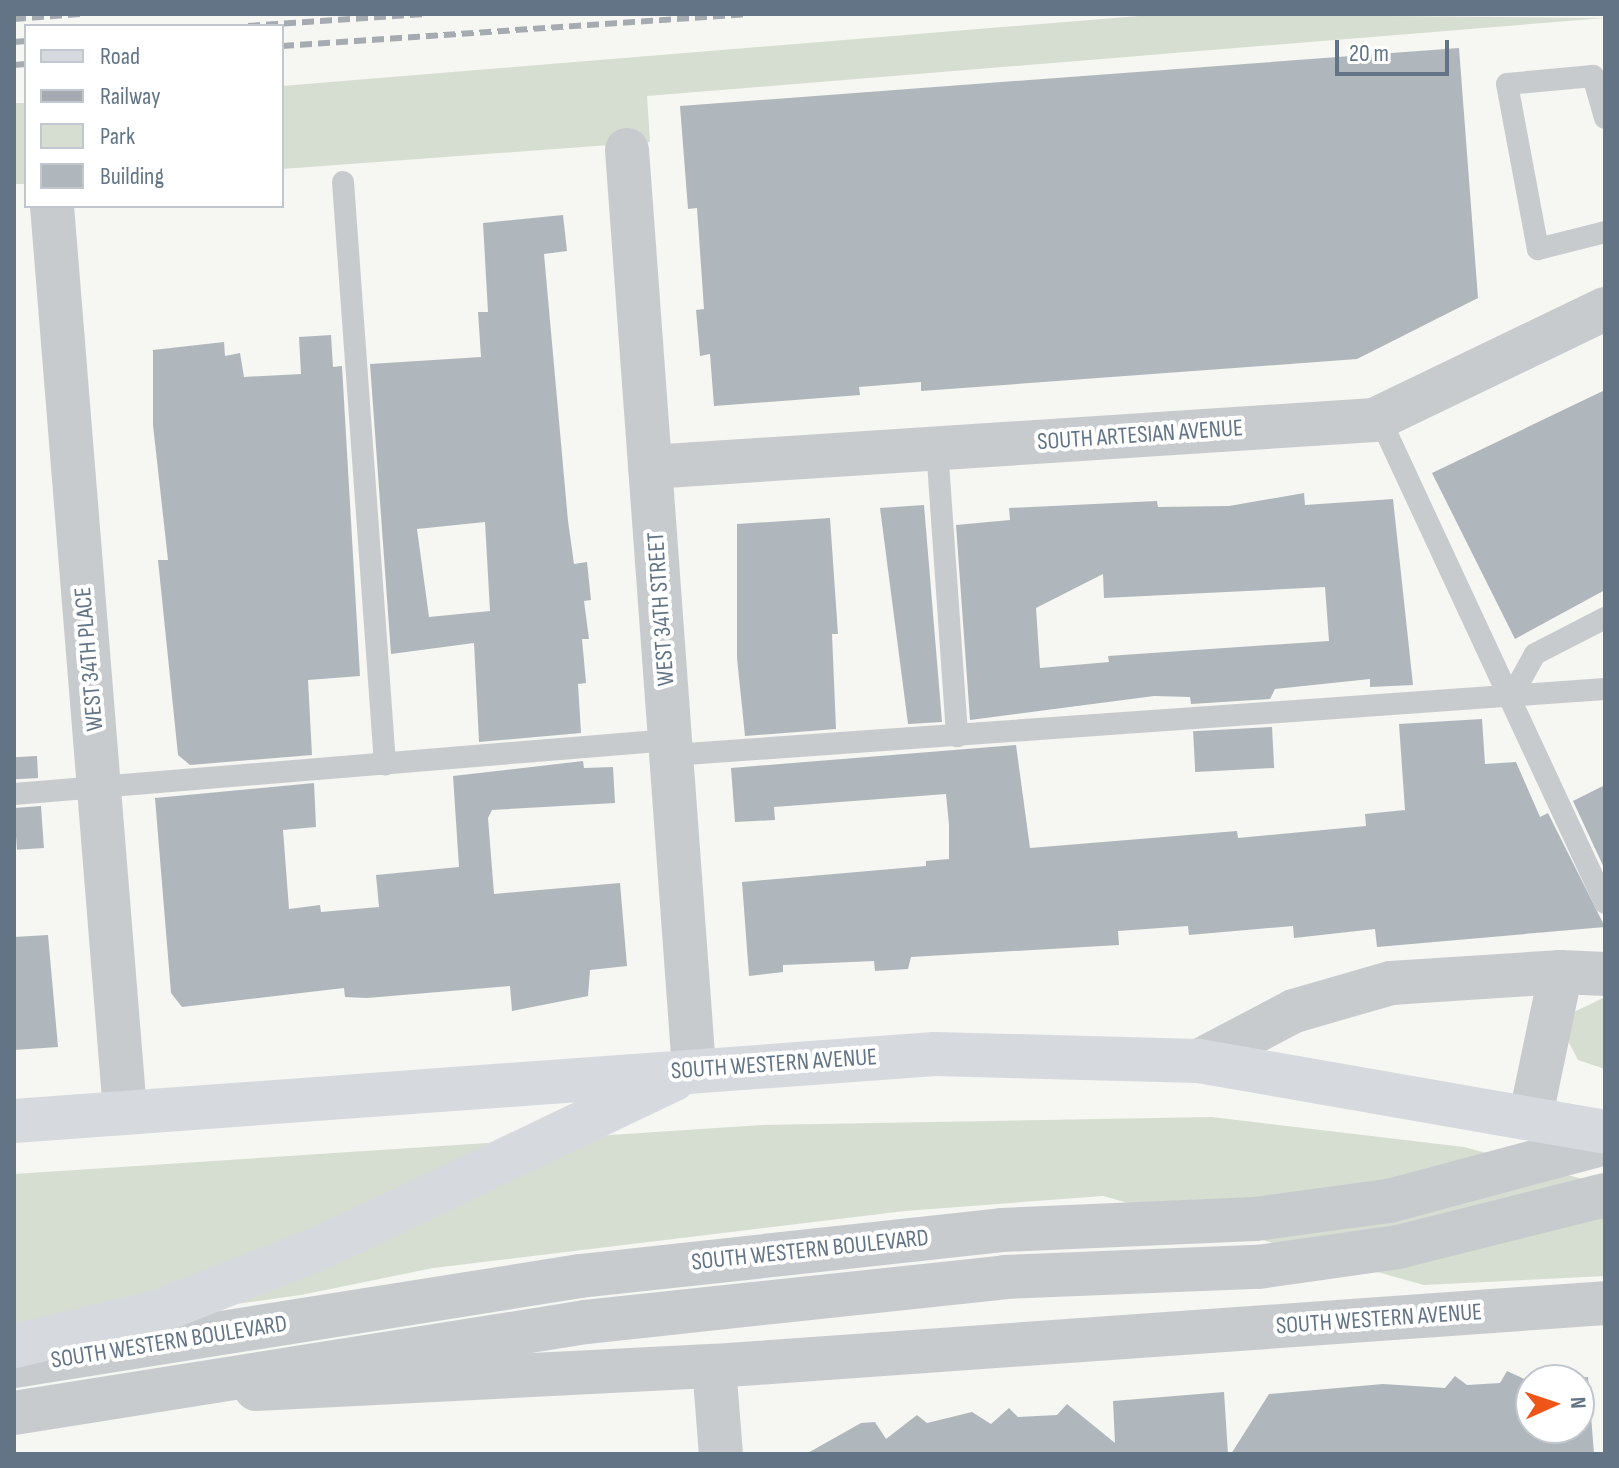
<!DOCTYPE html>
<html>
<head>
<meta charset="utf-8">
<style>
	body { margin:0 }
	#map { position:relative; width:1619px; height:1468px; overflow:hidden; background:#f6f6f2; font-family:"Sofia Sans Condensed",sans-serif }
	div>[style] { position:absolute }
	.green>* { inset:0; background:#d6ded2; transform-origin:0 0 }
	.building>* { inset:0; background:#afb7bc; transform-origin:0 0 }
	.service>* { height:22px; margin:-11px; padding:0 11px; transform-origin:11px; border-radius:11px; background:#c8cbce }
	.minor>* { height:44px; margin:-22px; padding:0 22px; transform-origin:22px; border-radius:22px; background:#c8cbce }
	.tertiary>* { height:44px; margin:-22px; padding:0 22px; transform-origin:22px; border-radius:22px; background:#c8cbce }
	.secondary>* { height:44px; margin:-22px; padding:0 22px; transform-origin:22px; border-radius:22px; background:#d6dadf }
	.rail>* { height:6px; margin-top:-3px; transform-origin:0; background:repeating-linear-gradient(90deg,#a5abb1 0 12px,transparent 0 18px) }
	span { translate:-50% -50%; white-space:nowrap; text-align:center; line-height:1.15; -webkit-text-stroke:8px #fff; paint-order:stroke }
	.street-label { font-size:24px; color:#627485 }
	.frame { position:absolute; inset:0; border:16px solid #627485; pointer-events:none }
	.legend { position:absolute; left:24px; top:24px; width:260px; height:184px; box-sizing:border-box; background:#fff; border:2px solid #c0c7ce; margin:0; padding:10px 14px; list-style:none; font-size:24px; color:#627485 }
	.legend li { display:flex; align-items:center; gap:16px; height:40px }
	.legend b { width:40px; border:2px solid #c0c7ce }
	.north { position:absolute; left:1515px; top:1364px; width:80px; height:80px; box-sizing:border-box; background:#fff; border:2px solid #c0c7ce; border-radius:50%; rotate:87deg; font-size:22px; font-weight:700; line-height:32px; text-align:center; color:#627485 }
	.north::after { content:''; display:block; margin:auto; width:28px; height:36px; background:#f05518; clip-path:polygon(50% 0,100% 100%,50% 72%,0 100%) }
	.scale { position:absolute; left:1335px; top:40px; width:114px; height:36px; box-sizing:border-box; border:4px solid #627485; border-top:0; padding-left:10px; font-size:24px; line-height:28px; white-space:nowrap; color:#627485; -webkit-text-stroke:6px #fff; paint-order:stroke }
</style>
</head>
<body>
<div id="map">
	<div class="green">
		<div style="clip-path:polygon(1163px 14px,1605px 18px,647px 96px,650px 142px,282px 169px,282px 86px)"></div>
		<div style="left:26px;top:103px;width:81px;height:12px;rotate:90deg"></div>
		<div style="clip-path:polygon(1605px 997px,1605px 1069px,1578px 1060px,1566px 1037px,1574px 1012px)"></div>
		<div style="clip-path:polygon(1212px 1117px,1464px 1147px,1605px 1185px,1605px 1276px,1424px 1285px,1103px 1196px,905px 1211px,433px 1268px,301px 1295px,14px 1335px,14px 1174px,762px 1125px)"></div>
	</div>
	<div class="building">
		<div style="clip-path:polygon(1459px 48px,1478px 298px,1357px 359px,921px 391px,921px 382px,859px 387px,860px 395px,714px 406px,710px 354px,700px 356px,696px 310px,704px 309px,697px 208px,688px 209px,680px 106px)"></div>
		<div style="clip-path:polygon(evenodd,563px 215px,567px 251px,544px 254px,568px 521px,574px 564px,587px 562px,591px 600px,584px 601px,589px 639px,582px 639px,586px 683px,578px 684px,581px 733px,479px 742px,474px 643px,391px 654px,370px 364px,481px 357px,478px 312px,488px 312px,483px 223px,563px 215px,485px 522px,490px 611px,429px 617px,417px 529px,485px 522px)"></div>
		<div style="clip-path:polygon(331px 335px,333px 367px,342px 366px,360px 676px,308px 680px,312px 755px,190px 765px,178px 755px,158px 560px,168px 560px,153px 425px,153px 350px,224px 342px,225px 356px,240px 353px,244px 377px,301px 374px,299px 337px)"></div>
		<div style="clip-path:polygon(1605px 390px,1605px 590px,1515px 639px,1432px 473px)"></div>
		<div style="clip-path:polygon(evenodd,1304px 493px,1305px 505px,1393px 499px,1413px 685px,1370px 687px,1370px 679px,1275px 689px,1270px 699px,1191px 704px,1190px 697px,1154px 696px,970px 720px,956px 525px,1010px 520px,1009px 508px,1157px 501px,1158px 507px,1229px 506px,1304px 493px,1103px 574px,1104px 598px,1325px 587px,1329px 641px,1108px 656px,1109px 662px,1040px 668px,1036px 608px,1103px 574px)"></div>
		<div style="clip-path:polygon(924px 505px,942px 722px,908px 724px,880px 508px)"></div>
		<div style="clip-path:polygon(830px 518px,838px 634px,832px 634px,836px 729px,745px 736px,737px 658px,737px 524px)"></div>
		<div style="clip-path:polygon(1482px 719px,1485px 764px,1516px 762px,1540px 817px,1548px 813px,1605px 927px,1377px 947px,1375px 929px,1294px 938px,1293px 926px,1189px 935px,1188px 926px,1118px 931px,1119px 945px,911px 957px,908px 969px,875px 971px,874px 961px,783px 965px,783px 972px,749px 976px,742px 882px,926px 866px,926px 861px,949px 859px,949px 825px,946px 794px,774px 807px,775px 820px,735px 822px,731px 768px,1016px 745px,1030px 848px,1237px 831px,1238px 838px,1366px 826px,1365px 814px,1405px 810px,1399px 724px)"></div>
		<div style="left:1272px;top:727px;width:41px;height:79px;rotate:87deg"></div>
		<div style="left:37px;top:756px;width:22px;height:23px;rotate:87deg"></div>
		<div style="clip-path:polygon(583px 761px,584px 768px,613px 767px,615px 803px,492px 810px,488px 818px,494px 894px,620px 883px,627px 966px,590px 970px,588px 996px,512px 1011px,510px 986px,367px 998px,345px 997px,344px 988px,182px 1007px,171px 993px,155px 798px,314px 783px,316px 827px,283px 830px,289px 909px,320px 905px,321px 912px,379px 907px,376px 875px,459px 867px,453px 776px)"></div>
		<div style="clip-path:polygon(1605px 785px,1605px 870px,1573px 801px)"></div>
		<div style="left:41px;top:806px;width:42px;height:27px;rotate:86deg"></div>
		<div style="clip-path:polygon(48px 935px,58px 1047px,14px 1050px,14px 937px)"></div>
		<div style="clip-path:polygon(1507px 1371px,1531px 1382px,1531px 1428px,1579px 1428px,1579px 1380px,1550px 1380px,1588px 1377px,1594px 1454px,1231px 1454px,1269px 1394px,1383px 1384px,1445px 1388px,1455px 1376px,1467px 1385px,1500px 1383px)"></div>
		<div style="clip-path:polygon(1224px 1392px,1228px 1454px,806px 1454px,861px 1423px,875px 1422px,886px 1439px,917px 1415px,927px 1423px,972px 1412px,991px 1424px,1009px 1408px,1018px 1417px,1057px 1415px,1067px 1404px,1115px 1443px,1113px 1401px)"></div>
	</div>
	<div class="service">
		<div style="left:1605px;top:118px;width:44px;rotate:-105.9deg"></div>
		<div style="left:1593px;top:76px;width:86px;rotate:174.7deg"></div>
		<div style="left:1507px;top:84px;width:168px;rotate:79.4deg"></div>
		<div style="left:1538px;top:249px;width:69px;rotate:-14.2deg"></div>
		<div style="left:343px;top:182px;width:584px;rotate:85.87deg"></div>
		<div style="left:1379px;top:417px;width:536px;rotate:65.06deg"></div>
		<div style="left:937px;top:448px;width:289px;rotate:86deg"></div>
		<div style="left:1510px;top:699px;width:51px;rotate:-60.9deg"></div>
		<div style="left:1535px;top:654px;width:79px;rotate:-27.2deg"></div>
		<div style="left:672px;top:755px;width:935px;rotate:-4.05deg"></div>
		<div style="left:14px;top:794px;width:658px;rotate:-4.71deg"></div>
	</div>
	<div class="minor">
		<div style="left:627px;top:150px;width:921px;rotate:85.83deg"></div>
		<div style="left:52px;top:206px;width:909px;rotate:85.39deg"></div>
		<div style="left:650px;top:467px;width:726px;rotate:-3.71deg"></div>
		<div style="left:1374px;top:420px;width:256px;rotate:-25.7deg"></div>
		<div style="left:1199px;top:1061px;width:107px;rotate:-27.8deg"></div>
		<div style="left:1294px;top:1011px;width:101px;rotate:-16.1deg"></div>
		<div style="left:1391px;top:983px;width:170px;rotate:-3.7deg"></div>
		<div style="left:1531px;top:1115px;width:146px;rotate:-78.2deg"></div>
		<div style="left:1561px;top:972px;width:44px;rotate:2.6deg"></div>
		<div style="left:714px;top:1366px;width:88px;rotate:85.5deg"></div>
		<div style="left:256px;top:1389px;width:459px;rotate:-2.9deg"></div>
		<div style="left:714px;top:1366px;width:893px;rotate:-4.04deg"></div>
	</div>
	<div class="tertiary">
		<div style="left:14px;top:1366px;width:573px;rotate:-9.03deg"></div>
		<div style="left:580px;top:1276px;width:424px;rotate:-6.2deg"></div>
		<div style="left:1002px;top:1230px;width:253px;rotate:-2.5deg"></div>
		<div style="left:1255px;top:1219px;width:135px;rotate:-7.7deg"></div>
		<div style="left:1389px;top:1201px;width:224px;rotate:-15deg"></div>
		<div style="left:14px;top:1413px;width:579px;rotate:-9.04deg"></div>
		<div style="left:586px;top:1322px;width:421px;rotate:-6.1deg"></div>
		<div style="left:1005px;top:1277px;width:253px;rotate:-2.3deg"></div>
		<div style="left:1258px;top:1267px;width:141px;rotate:-8.1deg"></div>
		<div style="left:1398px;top:1247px;width:213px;rotate:-14.1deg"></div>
	</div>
	<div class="secondary">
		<div style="left:14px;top:1121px;width:923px;rotate:-4.16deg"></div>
		<div style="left:935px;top:1054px;width:264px;rotate:1.5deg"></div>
		<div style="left:1199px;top:1061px;width:412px;rotate:9.9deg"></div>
		<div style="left:14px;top:1346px;width:147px;rotate:-13.4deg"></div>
		<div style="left:157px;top:1312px;width:177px;rotate:-21.5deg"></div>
		<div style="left:322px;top:1247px;width:390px;rotate:-25.5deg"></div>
	</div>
	<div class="rail">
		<div style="left:14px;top:19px;width:66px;rotate:-4.3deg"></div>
		<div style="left:248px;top:26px;width:177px;rotate:-3.9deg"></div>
		<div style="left:14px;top:42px;width:12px;rotate:-5deg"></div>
		<div style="left:282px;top:46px;width:465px;rotate:-3.9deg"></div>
		<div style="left:14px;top:65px;width:12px;rotate:-5deg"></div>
	</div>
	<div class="street-label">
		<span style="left:1140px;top:435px;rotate:-4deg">SOUTH ARTESIAN AVENUE</span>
		<span style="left:661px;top:609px;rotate:-94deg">WEST 34TH STREET</span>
		<span style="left:89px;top:659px;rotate:-95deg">WEST 34TH PLACE</span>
		<span style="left:774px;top:1064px;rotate:-4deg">SOUTH WESTERN AVENUE</span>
		<span style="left:810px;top:1250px;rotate:-6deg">SOUTH WESTERN BOULEVARD</span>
		<span style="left:1379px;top:1319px;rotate:-4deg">SOUTH WESTERN AVENUE</span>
		<span style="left:169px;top:1342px;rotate:-9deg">SOUTH WESTERN BOULEVARD</span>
	</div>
	<div class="frame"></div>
	<ul class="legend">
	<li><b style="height:10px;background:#d6dadf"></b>Road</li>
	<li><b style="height:10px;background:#a5abb1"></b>Railway</li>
	<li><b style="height:22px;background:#d6ded2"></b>Park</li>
	<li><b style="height:22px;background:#afb7bc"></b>Building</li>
	</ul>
	<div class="north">N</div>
	<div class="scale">20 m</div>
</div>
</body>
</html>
